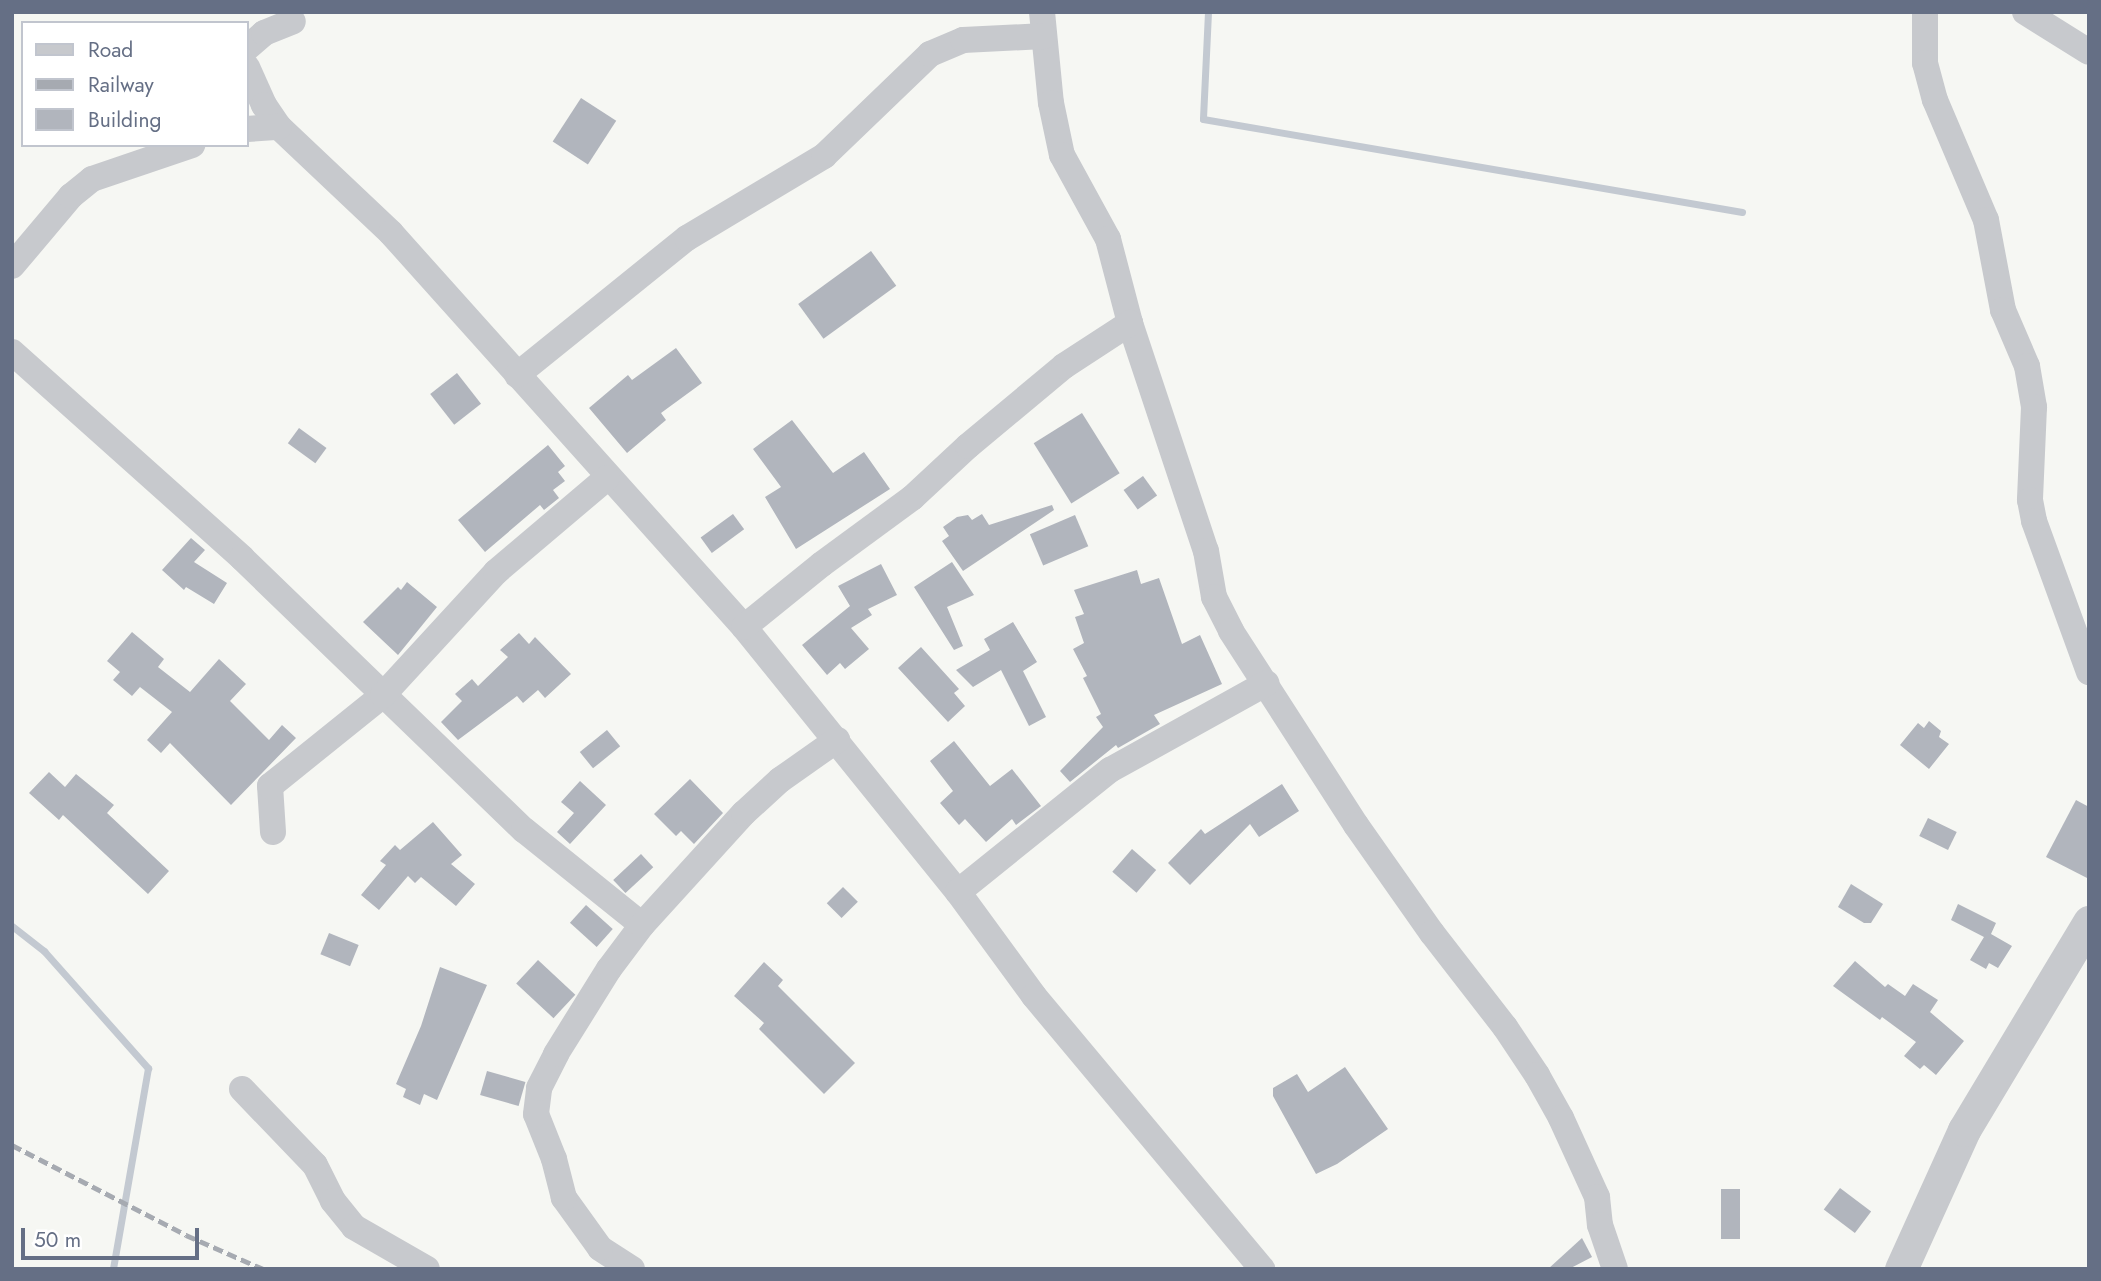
<!DOCTYPE html>
<html>
<head>
<meta charset="utf-8">
<style>
	body { margin:0 }
	#map { position:relative; width:2101px; height:1281px; overflow:hidden; background:#f6f7f3; font-family:Jost,sans-serif }
	div>[style] { position:absolute }
	.stream>* { height:7px; margin:-3.5px; padding:0 3.5px; transform-origin:3.5px; border-radius:3.5px; background:#c3c9d1 }
	.building>* { inset:0; background:#b1b5bd; transform-origin:0 0 }
	.minor>* { height:26px; margin:-13px; padding:0 13px; transform-origin:13px; border-radius:13px; background:#c7c9cd }
	.tertiary>* { height:33px; margin:-16.5px; padding:0 16.5px; transform-origin:16.5px; border-radius:16.5px; background:#c7c9cd }
	.rail>* { height:5px; margin-top:-2.5px; transform-origin:0; background:repeating-linear-gradient(90deg,#a6aab1 0 10px,transparent 0 15px) }
	span { translate:-50% -50%; white-space:nowrap; text-align:center; line-height:1.15; -webkit-text-stroke:7px #fff; paint-order:stroke }
	.frame { position:absolute; inset:0; border:14px solid #656f85; pointer-events:none }
	.legend { position:absolute; left:21px; top:21px; width:228px; height:126px; box-sizing:border-box; background:#fff; border:2px solid #c1c5ce; margin:0; padding:9px 12px; list-style:none; font-size:21px; color:#656f85 }
	.legend li { display:flex; align-items:center; gap:14px; height:35px }
	.legend b { width:35px; border:2px solid #c1c5ce }
	.scale { position:absolute; left:21px; top:1228px; width:178px; height:32px; box-sizing:border-box; border:4px solid #656f85; border-top:0; padding-left:9px; font-size:21px; line-height:24px; white-space:nowrap; color:#656f85; -webkit-text-stroke:5px #fff; paint-order:stroke }
</style>
</head>
<body>
<div id="map">
	<div class="stream">
		<div style="left:1208px;top:12px;width:107px;rotate:92.7deg"></div>
		<div style="left:1203px;top:119px;width:547px;rotate:9.79deg"></div>
		<div style="left:12px;top:926px;width:41px;rotate:38deg"></div>
		<div style="left:44px;top:951px;width:157px;rotate:48.4deg"></div>
		<div style="left:148px;top:1068px;width:204px;rotate:99.9deg"></div>
	</div>
	<div class="building">
		<div style="left:581px;top:98px;width:42px;height:52px;rotate:33deg"></div>
		<div style="left:871px;top:251px;width:43px;height:90px;rotate:54deg"></div>
		<div style="clip-path:polygon(676px 348px,702px 383px,661px 413px,666px 420px,627px 453px,589px 408px,628px 375px,632px 380px)"></div>
		<div style="left:457px;top:373px;width:39px;height:34px;rotate:52deg"></div>
		<div style="left:1082px;top:413px;width:71px;height:57px;rotate:58deg"></div>
		<div style="clip-path:polygon(792px 420px,833px 473px,864px 452px,890px 489px,796px 549px,765px 497px,781px 487px,753px 449px)"></div>
		<div style="left:299px;top:428px;width:34px;height:19px;rotate:36deg"></div>
		<div style="clip-path:polygon(548px 445px,565px 466px,558px 472px,565px 481px,553px 490px,559px 498px,544px 510px,540px 505px,485px 552px,458px 520px)"></div>
		<div style="left:1143px;top:476px;width:24px;height:24px;rotate:54deg"></div>
		<div style="clip-path:polygon(1052px 505px,1054px 510px,963px 571px,942px 541px,949px 536px,943px 527px,957px 517px,968px 515px,972px 520px,982px 514px,989px 525px)"></div>
		<div style="left:733px;top:514px;width:19px;height:40px;rotate:54deg"></div>
		<div style="left:1075px;top:515px;width:34px;height:49px;rotate:67deg"></div>
		<div style="clip-path:polygon(191px 538px,205px 550px,194px 562px,227px 583px,214px 604px,186px 587px,184px 590px,162px 570px)"></div>
		<div style="clip-path:polygon(952px 562px,974px 595px,947px 607px,963px 646px,954px 650px,914px 587px)"></div>
		<div style="clip-path:polygon(881px 564px,897px 595px,868px 609px,872px 615px,851px 628px,869px 649px,845px 669px,840px 663px,827px 675px,802px 645px,850px 606px,838px 586px)"></div>
		<div style="clip-path:polygon(1137px 570px,1141px 584px,1159px 578px,1182px 644px,1200px 635px,1222px 684px,1154px 715px,1160px 724px,1118px 748px,1116px 745px,1070px 782px,1060px 771px,1103px 727px,1096px 717px,1101px 714px,1083px 678px,1087px 676px,1073px 649px,1084px 643px,1075px 617px,1084px 614px,1074px 590px)"></div>
		<div style="clip-path:polygon(407px 582px,437px 607px,398px 655px,363px 622px,398px 587px,401px 590px)"></div>
		<div style="clip-path:polygon(1013px 622px,1037px 662px,1023px 671px,1046px 717px,1029px 726px,1001px 670px,973px 687px,956px 670px,990px 650px,984px 639px)"></div>
		<div style="clip-path:polygon(132px 632px,164px 659px,158px 667px,190px 692px,219px 659px,246px 684px,230px 701px,269px 740px,282px 725px,296px 738px,231px 805px,170px 743px,161px 753px,147px 740px,172px 712px,140px 687px,132px 696px,113px 680px,120px 672px,107px 661px)"></div>
		<div style="clip-path:polygon(519px 633px,529px 644px,535px 637px,571px 674px,545px 698px,538px 690px,523px 703px,517px 696px,458px 740px,441px 722px,462px 701px,455px 694px,472px 679px,478px 686px,508px 657px,500px 650px)"></div>
		<div style="clip-path:polygon(921px 647px,959px 689px,954px 693px,965px 706px,948px 722px,898px 668px)"></div>
		<div style="clip-path:polygon(1929px 721px,1941px 731px,1939px 737px,1949px 744px,1929px 769px,1900px 745px,1918px 723px,1924px 728px)"></div>
		<div style="left:607px;top:730px;width:21px;height:35px;rotate:51deg"></div>
		<div style="clip-path:polygon(954px 741px,990px 786px,1012px 769px,1041px 806px,1016px 825px,1012px 819px,986px 842px,965px 819px,959px 825px,940px 803px,953px 791px,930px 761px)"></div>
		<div style="clip-path:polygon(49px 772px,65px 787px,76px 774px,114px 805px,107px 813px,169px 871px,148px 894px,63px 815px,59px 820px,29px 793px)"></div>
		<div style="clip-path:polygon(690px 779px,723px 813px,694px 844px,681px 831px,676px 836px,654px 814px)"></div>
		<div style="clip-path:polygon(580px 781px,606px 805px,570px 844px,557px 832px,574px 813px,561px 802px)"></div>
		<div style="clip-path:polygon(1282px 784px,1299px 811px,1259px 837px,1250px 824px,1190px 885px,1168px 863px,1201px 829px,1205px 834px)"></div>
		<div style="clip-path:polygon(2076px 800px,2089px 807px,2089px 879px,2046px 857px)"></div>
		<div style="left:1928px;top:818px;width:32px;height:20px;rotate:26deg"></div>
		<div style="clip-path:polygon(433px 822px,462px 855px,451px 864px,475px 884px,456px 906px,421px 877px,415px 883px,408px 876px,379px 910px,361px 895px,386px 865px,380px 861px,395px 845px,400px 850px)"></div>
		<div style="left:1132px;top:849px;width:32px;height:30px;rotate:41deg"></div>
		<div style="left:641px;top:854px;width:18px;height:38px;rotate:47deg"></div>
		<div style="clip-path:polygon(1851px 884px,1883px 904px,1871px 923px,1864px 923px,1838px 907px)"></div>
		<div style="left:843px;top:887px;width:21px;height:23px;rotate:45deg"></div>
		<div style="clip-path:polygon(1958px 904px,1996px 923px,1991px 934px,2012px 946px,1998px 968px,1989px 963px,1986px 969px,1970px 960px,1984px 937px,1951px 920px)"></div>
		<div style="left:586px;top:905px;width:36px;height:24px;rotate:42deg"></div>
		<div style="left:329px;top:933px;width:32px;height:23px;rotate:22deg"></div>
		<div style="left:538px;top:960px;width:51px;height:32px;rotate:43deg"></div>
		<div style="clip-path:polygon(1855px 961px,1885px 987px,1888px 984px,1905px 996px,1913px 984px,1938px 1000px,1930px 1012px,1964px 1041px,1936px 1075px,1924px 1065px,1920px 1069px,1904px 1056px,1916px 1042px,1882px 1017px,1880px 1020px,1833px 986px)"></div>
		<div style="clip-path:polygon(764px 962px,783px 980px,778px 986px,855px 1063px,824px 1094px,759px 1029px,764px 1023px,734px 996px)"></div>
		<div style="clip-path:polygon(440px 967px,487px 985px,437px 1100px,424px 1094px,420px 1105px,403px 1097px,406px 1089px,396px 1084px,421px 1026px)"></div>
		<div style="clip-path:polygon(1345px 1067px,1388px 1129px,1337px 1164px,1316px 1174px,1273px 1096px,1273px 1088px,1297px 1074px,1308px 1092px)"></div>
		<div style="left:487px;top:1071px;width:40px;height:25px;rotate:16deg"></div>
		<div style="left:1840px;top:1188px;width:39px;height:27px;rotate:37deg"></div>
		<div style="left:1721px;top:1189px;width:19px;height:50px"></div>
		<div style="clip-path:polygon(1582px 1238px,1592px 1257px,1569px 1269px,1548px 1269px)"></div>
	</div>
	<div class="minor">
		<div style="left:1042px;top:12px;width:91px;rotate:84.4deg"></div>
		<div style="left:1051px;top:103px;width:53px;rotate:78.1deg"></div>
		<div style="left:1062px;top:155px;width:96px;rotate:61.3deg"></div>
		<div style="left:1108px;top:239px;width:87px;rotate:75.3deg"></div>
		<div style="left:1130px;top:323px;width:240px;rotate:71.6deg"></div>
		<div style="left:1206px;top:551px;width:47px;rotate:80.1deg"></div>
		<div style="left:1214px;top:597px;width:38px;rotate:63deg"></div>
		<div style="left:1231px;top:631px;width:231px;rotate:57.2deg"></div>
		<div style="left:1356px;top:825px;width:132px;rotate:54.9deg"></div>
		<div style="left:1432px;top:933px;width:119px;rotate:52.2deg"></div>
		<div style="left:1505px;top:1027px;width:58px;rotate:56.3deg"></div>
		<div style="left:1537px;top:1075px;width:49px;rotate:60.8deg"></div>
		<div style="left:1561px;top:1118px;width:87px;rotate:65.5deg"></div>
		<div style="left:1597px;top:1197px;width:28px;rotate:84deg"></div>
		<div style="left:1600px;top:1225px;width:46px;rotate:71.2deg"></div>
		<div style="left:1925px;top:12px;width:51px;rotate:90deg"></div>
		<div style="left:1925px;top:63px;width:38px;rotate:75deg"></div>
		<div style="left:1935px;top:100px;width:130px;rotate:67deg"></div>
		<div style="left:1986px;top:220px;width:92px;rotate:79.3deg"></div>
		<div style="left:2003px;top:310px;width:61px;rotate:66.8deg"></div>
		<div style="left:2027px;top:366px;width:42px;rotate:80.3deg"></div>
		<div style="left:2034px;top:407px;width:93px;rotate:92.5deg"></div>
		<div style="left:2030px;top:500px;width:21px;rotate:79deg"></div>
		<div style="left:2034px;top:521px;width:161px;rotate:70deg"></div>
		<div style="left:2025px;top:12px;width:75px;rotate:32deg"></div>
		<div style="left:247px;top:48px;width:23px;rotate:-41deg"></div>
		<div style="left:264px;top:33px;width:31px;rotate:-22deg"></div>
		<div style="left:247px;top:67px;width:42px;rotate:65.9deg"></div>
		<div style="left:264px;top:105px;width:27px;rotate:56deg"></div>
		<div style="left:279px;top:127px;width:154px;rotate:43.4deg"></div>
		<div style="left:391px;top:233px;width:529px;rotate:48.14deg"></div>
		<div style="left:744px;top:627px;width:341px;rotate:51.1deg"></div>
		<div style="left:958px;top:892px;width:129px;rotate:53.8deg"></div>
		<div style="left:1034px;top:996px;width:356px;rotate:50.1deg"></div>
		<div style="left:247px;top:129px;width:32px;rotate:-4deg"></div>
		<div style="left:12px;top:266px;width:92px;rotate:-49.9deg"></div>
		<div style="left:71px;top:196px;width:27px;rotate:-39deg"></div>
		<div style="left:92px;top:179px;width:106px;rotate:-18.8deg"></div>
		<div style="left:12px;top:352px;width:309px;rotate:41.8deg"></div>
		<div style="left:242px;top:558px;width:392px;rotate:44deg"></div>
		<div style="left:524px;top:830px;width:151px;rotate:38.8deg"></div>
		<div style="left:517px;top:375px;width:218px;rotate:-38.9deg"></div>
		<div style="left:687px;top:238px;width:160px;rotate:-30.9deg"></div>
		<div style="left:824px;top:156px;width:147px;rotate:-43.9deg"></div>
		<div style="left:930px;top:54px;width:36px;rotate:-23deg"></div>
		<div style="left:963px;top:40px;width:81px;rotate:-2.8deg"></div>
		<div style="left:744px;top:627px;width:100px;rotate:-38.9deg"></div>
		<div style="left:822px;top:564px;width:112px;rotate:-36.3deg"></div>
		<div style="left:912px;top:498px;width:76px;rotate:-42.9deg"></div>
		<div style="left:968px;top:446px;width:125px;rotate:-39.8deg"></div>
		<div style="left:1064px;top:366px;width:79px;rotate:-33.1deg"></div>
		<div style="left:273px;top:832px;width:46px;rotate:-93.7deg"></div>
		<div style="left:270px;top:786px;width:145px;rotate:-38.8deg"></div>
		<div style="left:383px;top:695px;width:167px;rotate:-47.4deg"></div>
		<div style="left:496px;top:572px;width:145px;rotate:-40.3deg"></div>
		<div style="left:958px;top:892px;width:195px;rotate:-38.8deg"></div>
		<div style="left:1110px;top:770px;width:179px;rotate:-29deg"></div>
		<div style="left:242px;top:1089px;width:105px;rotate:46.2deg"></div>
		<div style="left:315px;top:1165px;width:40px;rotate:63.4deg"></div>
		<div style="left:333px;top:1201px;width:33px;rotate:51deg"></div>
		<div style="left:354px;top:1227px;width:84px;rotate:29.9deg"></div>
		<div style="left:632px;top:1269px;width:38px;rotate:-147deg"></div>
		<div style="left:600px;top:1248px;width:62px;rotate:-125.8deg"></div>
		<div style="left:564px;top:1198px;width:40px;rotate:-104.4deg"></div>
		<div style="left:554px;top:1159px;width:48px;rotate:-111.8deg"></div>
		<div style="left:536px;top:1114px;width:26px;rotate:-83deg"></div>
		<div style="left:539px;top:1088px;width:38px;rotate:-63deg"></div>
		<div style="left:556px;top:1054px;width:100px;rotate:-58.1deg"></div>
		<div style="left:609px;top:969px;width:55px;rotate:-53.1deg"></div>
		<div style="left:642px;top:925px;width:151px;rotate:-47.7deg"></div>
		<div style="left:744px;top:813px;width:49px;rotate:-42.5deg"></div>
		<div style="left:780px;top:780px;width:70px;rotate:-35.1deg"></div>
	</div>
	<div class="tertiary">
		<div style="left:1901px;top:1269px;width:153px;rotate:-65.6deg"></div>
		<div style="left:1964px;top:1130px;width:243px;rotate:-59deg"></div>
	</div>
	<div class="rail">
		<div style="left:12px;top:1145px;width:196px;rotate:27.3deg"></div>
		<div style="left:186px;top:1235px;width:84px;rotate:23.8deg"></div>
	</div>
	<div class="frame"></div>
	<ul class="legend">
	<li><b style="height:9px;background:#c7c9cd"></b>Road</li>
	<li><b style="height:9px;background:#a6aab1"></b>Railway</li>
	<li><b style="height:19px;background:#b1b5bd"></b>Building</li>
	</ul>
	<div class="scale">50 m</div>
</div>
</body>
</html>
